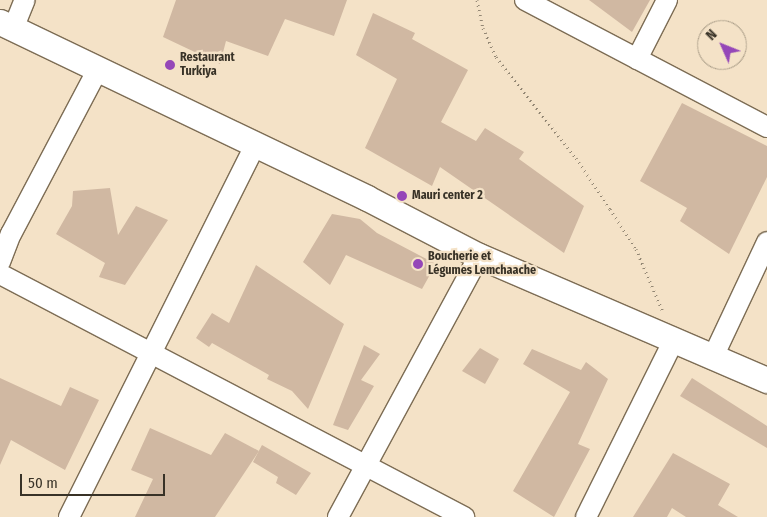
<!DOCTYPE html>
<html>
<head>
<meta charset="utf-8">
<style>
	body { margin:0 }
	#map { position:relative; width:767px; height:517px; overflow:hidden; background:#f4e2c7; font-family:"Fira Sans Condensed",sans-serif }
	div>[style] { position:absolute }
	.building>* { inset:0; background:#d0b8a2 }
	.path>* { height:3px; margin-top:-1.5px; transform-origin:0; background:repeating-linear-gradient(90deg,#938774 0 1px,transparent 0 5px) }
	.roads { filter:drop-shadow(1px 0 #7d6d55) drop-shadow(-1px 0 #7d6d55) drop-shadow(0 1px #7d6d55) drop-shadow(0 -1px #7d6d55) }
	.minor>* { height:20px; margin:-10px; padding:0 10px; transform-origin:10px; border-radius:10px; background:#fff }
	.tertiary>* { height:25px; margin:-12.5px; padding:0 12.5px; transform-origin:12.5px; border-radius:12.5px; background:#fff }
	.dots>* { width:14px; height:14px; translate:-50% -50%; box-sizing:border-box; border:2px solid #f4e2c7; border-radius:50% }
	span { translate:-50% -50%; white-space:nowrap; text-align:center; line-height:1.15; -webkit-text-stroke:4.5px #f4e2c7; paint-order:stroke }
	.poi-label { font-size:12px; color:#383227; font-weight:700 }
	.left { translate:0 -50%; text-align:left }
	.north { position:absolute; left:697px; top:20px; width:50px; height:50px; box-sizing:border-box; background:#f4e2c7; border:1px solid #a99c87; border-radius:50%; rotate:314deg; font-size:14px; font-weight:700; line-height:20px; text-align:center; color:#383227 }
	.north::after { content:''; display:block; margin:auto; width:18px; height:22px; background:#9547b8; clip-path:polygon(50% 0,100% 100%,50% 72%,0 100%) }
	.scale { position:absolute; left:20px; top:474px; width:145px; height:22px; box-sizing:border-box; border:2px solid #383227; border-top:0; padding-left:6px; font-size:15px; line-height:18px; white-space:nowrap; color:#383227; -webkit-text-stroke:4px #f4e2c7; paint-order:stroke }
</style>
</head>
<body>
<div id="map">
	<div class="building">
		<div style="clip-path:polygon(176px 0,347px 0,334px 36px,285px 19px,268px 56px,226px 41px,220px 64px,163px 37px)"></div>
		<div style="clip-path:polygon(589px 0,650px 0,632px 32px)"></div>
		<div style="clip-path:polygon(373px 13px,415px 33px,412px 39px,468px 70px,441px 122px,476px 141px,485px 128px,524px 152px,519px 159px,584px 206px,564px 253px,440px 167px,432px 186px,365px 148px,397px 79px,356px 55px)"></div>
		<div style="clip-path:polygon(682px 103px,767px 146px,767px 177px,729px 254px,680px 221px,687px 208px,640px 181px)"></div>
		<div style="clip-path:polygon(110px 188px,118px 235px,136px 206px,168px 220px,125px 285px,99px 277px,105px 263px,56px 234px,72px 206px,73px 191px)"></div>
		<div style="clip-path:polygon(332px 214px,360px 219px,377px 233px,436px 264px,422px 289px,346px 255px,330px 285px,303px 262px)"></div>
		<div style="clip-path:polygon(256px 265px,344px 324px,308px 409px,292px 391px,267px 379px,269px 375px,212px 343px,209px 347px,196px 338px,212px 313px,229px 323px)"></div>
		<div style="clip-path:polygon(364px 345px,380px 354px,361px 380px,374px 386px,348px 430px,333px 425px)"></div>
		<div style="clip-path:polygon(480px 348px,499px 359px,485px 384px,462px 371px)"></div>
		<div style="clip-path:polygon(532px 349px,581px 370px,586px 362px,608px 379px,578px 444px,590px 449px,554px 517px,513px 491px,570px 392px,523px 364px)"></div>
		<div style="clip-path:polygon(0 378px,61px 406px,70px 387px,99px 400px,65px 470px,11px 440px,0 465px)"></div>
		<div style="clip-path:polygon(692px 378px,767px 426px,767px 448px,680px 396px)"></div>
		<div style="clip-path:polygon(150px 428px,211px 455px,225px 433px,259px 451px,215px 517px,135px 517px,153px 479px,131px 470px)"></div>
		<div style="clip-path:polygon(262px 445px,311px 473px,296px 495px,276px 483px,278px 477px,253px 462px)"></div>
		<div style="clip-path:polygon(673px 453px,730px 484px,718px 505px,738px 517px,686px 517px,672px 508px,667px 517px,633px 517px)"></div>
	</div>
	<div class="path">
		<div style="left:477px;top:0;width:29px;rotate:78deg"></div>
		<div style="left:483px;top:28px;width:32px;rotate:66deg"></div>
		<div style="left:496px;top:57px;width:129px;rotate:51.6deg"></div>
		<div style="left:576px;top:158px;width:61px;rotate:56.3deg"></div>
		<div style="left:610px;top:209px;width:48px;rotate:57deg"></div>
		<div style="left:636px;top:249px;width:69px;rotate:66.8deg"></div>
	</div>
	<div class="roads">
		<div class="minor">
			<div style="left:525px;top:0;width:273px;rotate:27.7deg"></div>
			<div style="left:13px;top:29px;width:31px;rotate:-68deg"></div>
			<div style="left:637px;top:59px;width:66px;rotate:-63deg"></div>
			<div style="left:0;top:262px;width:30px;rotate:-69deg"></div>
			<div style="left:11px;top:234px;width:187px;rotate:-62.2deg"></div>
			<div style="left:0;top:274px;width:524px;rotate:27.64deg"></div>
			<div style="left:713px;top:357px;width:127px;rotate:-64.8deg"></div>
			<div style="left:69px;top:517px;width:417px;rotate:-63.4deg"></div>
			<div style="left:338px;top:517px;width:297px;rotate:-61.6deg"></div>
			<div style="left:586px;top:517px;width:198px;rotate:-63.6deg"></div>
		</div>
		<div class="tertiary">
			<div style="left:0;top:22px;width:407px;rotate:25.6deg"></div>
			<div style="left:367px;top:198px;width:126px;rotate:27.4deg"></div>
			<div style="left:479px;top:256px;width:314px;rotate:23.3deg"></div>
		</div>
	</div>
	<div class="dots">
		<div style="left:170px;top:65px;background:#9547b8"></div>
		<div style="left:402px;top:196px;background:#9547b8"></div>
		<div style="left:418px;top:264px;background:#9547b8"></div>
	</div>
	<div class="poi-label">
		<span class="left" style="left:180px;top:65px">Restaurant<br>Turkiya</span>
		<span class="left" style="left:412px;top:196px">Mauri center 2</span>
		<span class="left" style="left:428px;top:264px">Boucherie et<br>Légumes Lemchaache</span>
	</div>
	<div class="north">N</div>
	<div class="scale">50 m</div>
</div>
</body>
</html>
